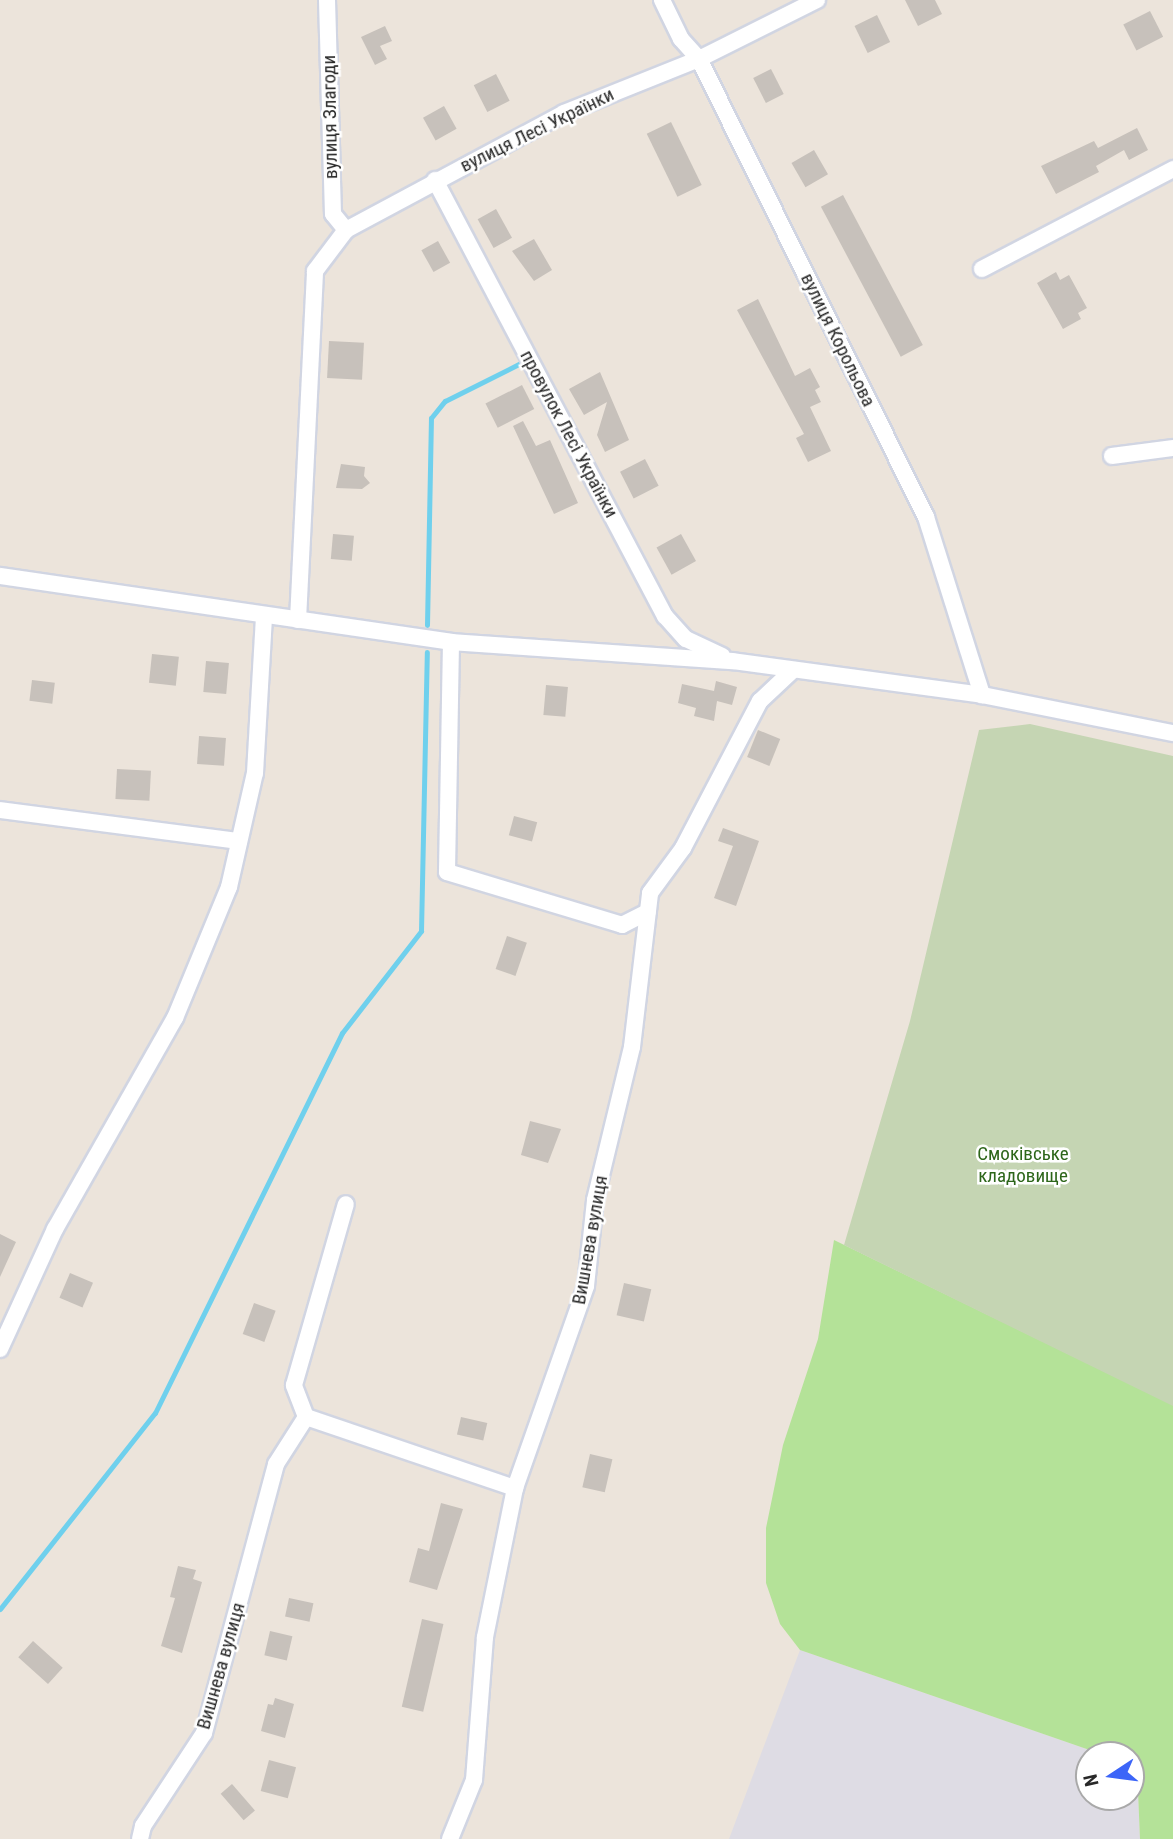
<!DOCTYPE html>
<html>
<head>
<meta charset="utf-8">
<style>
	body { margin:0 }
	#map { position:relative; width:1173px; height:1839px; overflow:hidden; background:#ece4db; font-family:"Roboto Condensed",sans-serif }
	div>[style] { position:absolute }
	.industrial>* { inset:0; background:#dedce4 }
	.green>* { inset:0; background:#b4e298 }
	.cemetery>* { inset:0; background:#c5d5b3 }
	.stream>* { height:5px; margin:-2.5px; padding:0 2.5px; transform-origin:2.5px; border-radius:2.5px; background:#6fd0ed }
	.building>* { inset:0; background:#c7c1bb; transform-origin:0 0 }
	.roads { filter:drop-shadow(2px 0 #d1d5e2) drop-shadow(-2px 0 #d1d5e2) drop-shadow(0 2px #d1d5e2) drop-shadow(0 -2px #d1d5e2) }
	.street>* { height:16px; margin:-8px; padding:0 8px; transform-origin:8px; border-radius:8px; background:#fff }
	span { translate:-50% -50%; white-space:nowrap; text-align:center; line-height:1.15; -webkit-text-stroke:5px #fff; paint-order:stroke }
	.street-label { font-size:19px; color:#292929 }
	.park-label { font-size:19px; color:#2d661a }
	.north { position:absolute; left:1075px; top:1741px; width:70px; height:70px; box-sizing:border-box; background:#fff; border:2px solid #a9a9a9; border-radius:50%; rotate:257deg; font-size:19px; font-weight:700; line-height:28px; text-align:center; color:#292929 }
	.north::after { content:''; display:block; margin:auto; width:24px; height:32px; background:#3c65f8; clip-path:polygon(50% 0,100% 100%,50% 72%,0 100%) }
</style>
</head>
<body>
<div id="map">
	<div class="industrial">
		<div style="clip-path:polygon(800px 1650px,1104px 1755px,1089px 1755px,1089px 1797px,1131px 1797px,1131px 1764px,1137px 1767px,1140px 1839px,729px 1839px)"></div>
	</div>
	<div class="green">
		<div style="clip-path:polygon(834px 1240px,1173px 1405px,1173px 1839px,1140px 1839px,1137px 1767px,1131px 1764px,1131px 1755px,1104px 1755px,800px 1650px,780px 1624px,766px 1583px,766px 1528px,783px 1445px,818px 1339px)"></div>
	</div>
	<div class="cemetery">
		<div style="clip-path:polygon(1030px 724px,1173px 756px,1173px 1406px,844px 1245px,910px 1021px,979px 730px)"></div>
	</div>
	<div class="stream">
		<div style="left:427px;top:625px;width:207px;rotate:-88.9deg"></div>
		<div style="left:431px;top:418px;width:22px;rotate:-51deg"></div>
		<div style="left:445px;top:401px;width:83px;rotate:-26.6deg"></div>
		<div style="left:0;top:1609px;width:250px;rotate:-51.7deg"></div>
		<div style="left:155px;top:1413px;width:424px;rotate:-63.8deg"></div>
		<div style="left:342px;top:1033px;width:129px;rotate:-52.2deg"></div>
		<div style="left:421px;top:931px;width:279px;rotate:-88.8deg"></div>
	</div>
	<div class="building">
		<div style="clip-path:polygon(905px 0,935px 0,942px 14px,918px 26px)"></div>
		<div style="left:1150px;top:11px;width:29px;height:30px;rotate:63deg"></div>
		<div style="left:877px;top:15px;width:30px;height:25px;rotate:64deg"></div>
		<div style="clip-path:polygon(385px 26px,392px 41px,380px 46px,387px 59px,375px 65px,361px 37px)"></div>
		<div style="left:771px;top:69px;width:28px;height:20px;rotate:63deg"></div>
		<div style="left:496px;top:74px;width:30px;height:25px;rotate:63deg"></div>
		<div style="left:444px;top:106px;width:26px;height:24px;rotate:61deg"></div>
		<div style="left:671px;top:122px;width:70px;height:27px;rotate:64deg"></div>
		<div style="clip-path:polygon(1137px 128px,1148px 150px,1129px 160px,1124px 150px,1096px 166px,1099px 172px,1056px 194px,1041px 166px,1094px 141px,1098px 148px)"></div>
		<div style="left:814px;top:150px;width:28px;height:26px;rotate:60deg"></div>
		<div style="left:843px;top:195px;width:170px;height:25px;rotate:62deg"></div>
		<div style="left:496px;top:209px;width:33px;height:21px;rotate:61deg"></div>
		<div style="clip-path:polygon(534px 239px,552px 270px,534px 281px,512px 251px)"></div>
		<div style="left:438px;top:241px;width:25px;height:19px;rotate:61deg"></div>
		<div style="clip-path:polygon(1056px 272px,1060px 280px,1069px 275px,1087px 308px,1078px 313px,1081px 319px,1063px 329px,1037px 283px)"></div>
		<div style="clip-path:polygon(758px 299px,795px 376px,810px 368px,820px 387px,815px 390px,821px 402px,810px 407px,831px 451px,808px 462px,796px 438px,804px 434px,737px 310px)"></div>
		<div style="left:329px;top:341px;width:35px;height:37px;rotate:3deg"></div>
		<div style="clip-path:polygon(600px 372px,629px 440px,605px 452px,597px 435px,607px 402px,584px 415px,569px 389px)"></div>
		<div style="left:522px;top:385px;width:27px;height:41px;rotate:63deg"></div>
		<div style="clip-path:polygon(523px 421px,536px 446px,550px 440px,578px 503px,554px 514px,513px 426px)"></div>
		<div style="left:645px;top:459px;width:30px;height:28px;rotate:63deg"></div>
		<div style="clip-path:polygon(341px 464px,365px 467px,364px 476px,370px 483px,362px 489px,336px 488px)"></div>
		<div style="left:333px;top:534px;width:21px;height:25px;rotate:5deg"></div>
		<div style="left:681px;top:534px;width:31px;height:28px;rotate:61deg"></div>
		<div style="left:152px;top:654px;width:27px;height:29px;rotate:6deg"></div>
		<div style="left:206px;top:661px;width:23px;height:31px;rotate:5deg"></div>
		<div style="left:32px;top:680px;width:23px;height:21px;rotate:7deg"></div>
		<div style="clip-path:polygon(716px 681px,737px 687px,732px 705px,717px 701px,714px 721px,694px 716px,696px 708px,678px 703px,682px 684px,714px 691px)"></div>
		<div style="left:546px;top:685px;width:22px;height:30px;rotate:5deg"></div>
		<div style="left:758px;top:730px;width:24px;height:29px;rotate:22deg"></div>
		<div style="left:199px;top:736px;width:27px;height:28px;rotate:4deg"></div>
		<div style="left:117px;top:769px;width:34px;height:30px;rotate:3deg"></div>
		<div style="left:514px;top:816px;width:24px;height:20px;rotate:15deg"></div>
		<div style="clip-path:polygon(723px 828px,759px 841px,736px 906px,714px 898px,733px 846px,718px 841px)"></div>
		<div style="left:507px;top:936px;width:21px;height:35px;rotate:19deg"></div>
		<div style="clip-path:polygon(530px 1121px,561px 1129px,548px 1163px,521px 1155px)"></div>
		<div style="clip-path:polygon(0 1234px,16px 1242px,0 1277px)"></div>
		<div style="left:70px;top:1273px;width:25px;height:27px;rotate:23deg"></div>
		<div style="left:624px;top:1283px;width:28px;height:33px;rotate:13deg"></div>
		<div style="left:254px;top:1303px;width:23px;height:33px;rotate:20deg"></div>
		<div style="left:461px;top:1417px;width:27px;height:18px;rotate:13deg"></div>
		<div style="left:590px;top:1454px;width:23px;height:34px;rotate:13deg"></div>
		<div style="clip-path:polygon(441px 1503px,463px 1509px,437px 1590px,409px 1582px,418px 1548px,429px 1551px)"></div>
		<div style="clip-path:polygon(178px 1566px,196px 1570px,193px 1579px,202px 1582px,182px 1653px,161px 1646px,175px 1598px,170px 1597px)"></div>
		<div style="left:289px;top:1598px;width:25px;height:19px;rotate:12deg"></div>
		<div style="left:422px;top:1619px;width:22px;height:90px;rotate:13deg"></div>
		<div style="left:270px;top:1631px;width:23px;height:25px;rotate:13deg"></div>
		<div style="left:33px;top:1641px;width:40px;height:22px;rotate:42deg"></div>
		<div style="clip-path:polygon(275px 1698px,294px 1704px,285px 1738px,261px 1731px,268px 1704px,273px 1705px)"></div>
		<div style="left:269px;top:1760px;width:28px;height:32px;rotate:15deg"></div>
		<div style="left:232px;top:1784px;width:35px;height:15px;rotate:49deg"></div>
	</div>
	<div class="roads">
		<div class="street">
			<div style="left:327px;top:0;width:214px;rotate:88.4deg"></div>
			<div style="left:333px;top:214px;width:21px;rotate:51deg"></div>
			<div style="left:662px;top:0;width:43px;rotate:64deg"></div>
			<div style="left:681px;top:39px;width:27px;rotate:48deg"></div>
			<div style="left:699px;top:59px;width:511px;rotate:63.64deg"></div>
			<div style="left:926px;top:517px;width:187px;rotate:72.5deg"></div>
			<div style="left:435px;top:180px;width:493px;rotate:62.2deg"></div>
			<div style="left:665px;top:616px;width:31px;rotate:48deg"></div>
			<div style="left:686px;top:639px;width:40px;rotate:25deg"></div>
			<div style="left:982px;top:269px;width:216px;rotate:-27.6deg"></div>
			<div style="left:1112px;top:456px;width:62px;rotate:-7.5deg"></div>
			<div style="left:0;top:576px;width:456px;rotate:8.3deg"></div>
			<div style="left:451px;top:642px;width:282px;rotate:3.9deg"></div>
			<div style="left:732px;top:661px;width:252px;rotate:7.7deg"></div>
			<div style="left:982px;top:695px;width:195px;rotate:11.3deg"></div>
			<div style="left:298px;top:620px;width:349px;rotate:-87.2deg"></div>
			<div style="left:315px;top:271px;width:51px;rotate:-52.9deg"></div>
			<div style="left:346px;top:230px;width:247px;rotate:-28.2deg"></div>
			<div style="left:564px;top:113px;width:145px;rotate:-21.8deg"></div>
			<div style="left:699px;top:59px;width:132px;rotate:-26.6deg"></div>
			<div style="left:451px;top:642px;width:230px;rotate:91deg"></div>
			<div style="left:447px;top:872px;width:183px;rotate:16.8deg"></div>
			<div style="left:622px;top:925px;width:29px;rotate:-27deg"></div>
			<div style="left:0;top:810px;width:241px;rotate:7.4deg"></div>
			<div style="left:0;top:1349px;width:132px;rotate:-65.4deg"></div>
			<div style="left:55px;top:1229px;width:243px;rotate:-60.4deg"></div>
			<div style="left:175px;top:1018px;width:142px;rotate:-67.6deg"></div>
			<div style="left:229px;top:887px;width:117px;rotate:-77.2deg"></div>
			<div style="left:255px;top:773px;width:158px;rotate:-86.7deg"></div>
			<div style="left:306px;top:1417px;width:221px;rotate:18.8deg"></div>
			<div style="left:140px;top:1839px;width:13px;rotate:-77deg"></div>
			<div style="left:143px;top:1826px;width:111px;rotate:-56.7deg"></div>
			<div style="left:204px;top:1733px;width:278px;rotate:-75deg"></div>
			<div style="left:276px;top:1464px;width:56px;rotate:-57.4deg"></div>
			<div style="left:306px;top:1417px;width:34px;rotate:-111deg"></div>
			<div style="left:294px;top:1385px;width:188px;rotate:-74deg"></div>
			<div style="left:450px;top:1839px;width:64px;rotate:-67.9deg"></div>
			<div style="left:474px;top:1780px;width:143px;rotate:-85.6deg"></div>
			<div style="left:485px;top:1637px;width:152px;rotate:-78.6deg"></div>
			<div style="left:515px;top:1488px;width:214px;rotate:-70.6deg"></div>
			<div style="left:586px;top:1286px;width:86px;rotate:-84deg"></div>
			<div style="left:595px;top:1200px;width:157px;rotate:-76.4deg"></div>
			<div style="left:632px;top:1047px;width:155px;rotate:-83.3deg"></div>
			<div style="left:650px;top:893px;width:56px;rotate:-53.7deg"></div>
			<div style="left:683px;top:848px;width:166px;rotate:-62.4deg"></div>
			<div style="left:760px;top:701px;width:45px;rotate:-43.2deg"></div>
		</div>
	</div>
	<div class="street-label">
		<span style="left:330px;top:117px;rotate:-91deg">вулиця Злагоди</span>
		<span style="left:537px;top:130px;rotate:-26deg">вулиця Лесі Українки</span>
		<span style="left:838px;top:340px;rotate:64deg">вулиця Корольова</span>
		<span style="left:569px;top:434px;rotate:62deg">провулок Лесі Українки</span>
		<span style="left:590px;top:1240px;rotate:-80deg">Вишнева вулиця</span>
		<span style="left:221px;top:1666px;rotate:-74deg">Вишнева вулиця</span>
	</div>
	<div class="park-label">
		<span style="left:1023px;top:1165px">Смоківське<br>кладовище</span>
	</div>
	<div class="north">N</div>
</div>
</body>
</html>
